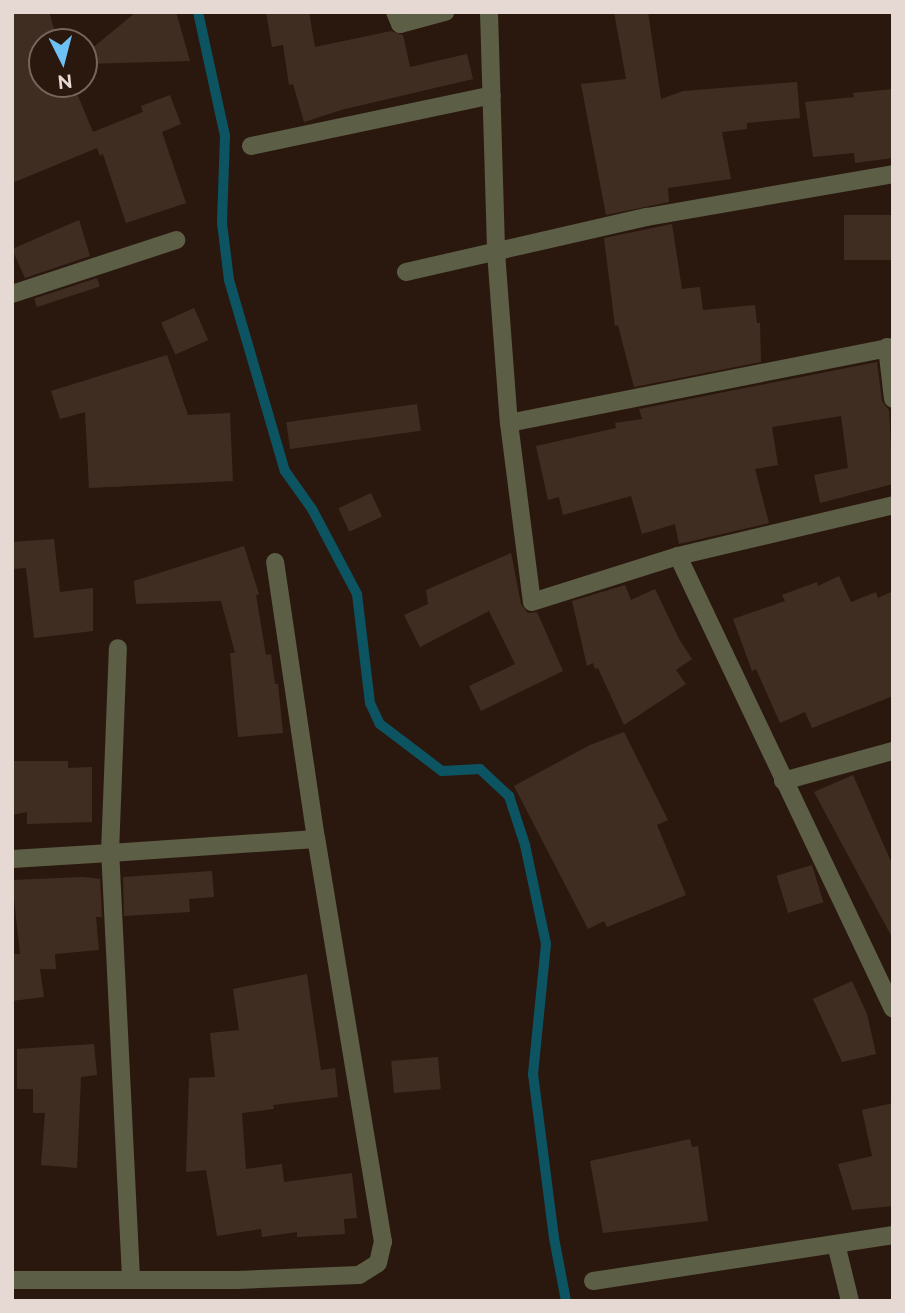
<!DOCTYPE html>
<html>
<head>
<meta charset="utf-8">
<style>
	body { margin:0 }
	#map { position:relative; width:905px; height:1313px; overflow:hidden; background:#2a180f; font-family:Raleway,sans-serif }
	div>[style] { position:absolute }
	.stream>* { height:10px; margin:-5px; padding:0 5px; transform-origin:5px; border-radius:5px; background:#0c5462 }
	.building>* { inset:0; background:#402d22; transform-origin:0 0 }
	.street>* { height:18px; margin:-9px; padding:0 9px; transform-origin:9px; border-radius:9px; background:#5c5e45 }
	span { translate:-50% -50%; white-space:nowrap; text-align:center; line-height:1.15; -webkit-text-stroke:6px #2a180f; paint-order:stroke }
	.frame { position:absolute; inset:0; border:14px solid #e6d9d3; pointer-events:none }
	.north { position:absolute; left:28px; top:28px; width:70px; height:70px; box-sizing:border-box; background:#2a180f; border:2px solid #75655d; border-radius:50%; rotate:174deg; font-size:19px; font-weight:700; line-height:28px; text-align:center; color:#e6d9d3 }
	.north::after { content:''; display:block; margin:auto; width:24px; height:32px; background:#6dc2f3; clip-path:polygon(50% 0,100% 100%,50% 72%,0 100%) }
</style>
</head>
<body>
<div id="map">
	<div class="stream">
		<div style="left:198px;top:12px;width:127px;rotate:77.7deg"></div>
		<div style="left:225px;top:136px;width:87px;rotate:92deg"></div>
		<div style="left:222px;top:223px;width:57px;rotate:83deg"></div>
		<div style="left:229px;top:280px;width:199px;rotate:73.7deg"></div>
		<div style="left:285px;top:471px;width:47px;rotate:54.6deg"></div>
		<div style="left:312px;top:509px;width:96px;rotate:62.1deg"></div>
		<div style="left:357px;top:594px;width:110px;rotate:83.2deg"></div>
		<div style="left:370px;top:703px;width:23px;rotate:65deg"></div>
		<div style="left:380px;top:724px;width:78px;rotate:37.2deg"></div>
		<div style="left:442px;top:771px;width:38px;rotate:-3deg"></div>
		<div style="left:480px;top:769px;width:40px;rotate:43deg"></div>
		<div style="left:509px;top:796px;width:52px;rotate:71.9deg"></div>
		<div style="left:525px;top:845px;width:101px;rotate:78deg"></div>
		<div style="left:546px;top:944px;width:131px;rotate:95.7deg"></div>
		<div style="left:533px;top:1074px;width:165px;rotate:82.7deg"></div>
		<div style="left:554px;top:1238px;width:64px;rotate:79.2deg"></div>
	</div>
	<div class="building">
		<div style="clip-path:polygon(12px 12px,49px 12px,58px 42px,42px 42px,42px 84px,73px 84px,93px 132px,143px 112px,141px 106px,170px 95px,181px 124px,162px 132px,186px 203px,126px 223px,103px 154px,100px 156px,97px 148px,12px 183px)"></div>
		<div style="clip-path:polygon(136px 12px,176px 12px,190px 61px,84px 64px,84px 55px)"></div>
		<div style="clip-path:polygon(266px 12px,309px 12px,315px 47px,391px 31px,403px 35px,410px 67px,467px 54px,473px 79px,341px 110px,304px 122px,293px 84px,289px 85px,283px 45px,272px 47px)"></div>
		<div style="clip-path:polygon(614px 12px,648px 12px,661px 99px,683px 91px,797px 82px,800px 118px,747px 123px,747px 129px,722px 132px,731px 179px,668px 188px,669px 202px,606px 215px,581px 84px,626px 79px)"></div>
		<div style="clip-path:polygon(893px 89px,893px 158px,855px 163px,854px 153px,813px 157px,805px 102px,854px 97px,853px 93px)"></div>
		<div style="left:893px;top:215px;width:45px;height:49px;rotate:90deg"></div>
		<div style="clip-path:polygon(79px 220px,90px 256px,25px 278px,12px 249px)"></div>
		<div style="clip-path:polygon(672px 224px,682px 289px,700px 287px,703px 310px,755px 305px,757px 323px,760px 323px,761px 362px,634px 387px,618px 325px,615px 326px,604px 238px)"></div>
		<div style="left:97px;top:278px;width:9px;height:66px;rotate:72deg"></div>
		<div style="left:194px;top:308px;width:35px;height:36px;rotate:66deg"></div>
		<div style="clip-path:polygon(167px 355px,188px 415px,230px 413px,233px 481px,89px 488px,85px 412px,60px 419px,51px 391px)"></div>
		<div style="clip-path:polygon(877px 362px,882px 401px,889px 410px,893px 484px,820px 503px,814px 475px,848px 468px,841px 416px,772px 427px,778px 465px,755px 469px,769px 523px,679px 544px,675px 524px,642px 534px,631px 496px,563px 515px,559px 497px,548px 500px,536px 446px,616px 428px,615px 423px,642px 419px,639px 409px)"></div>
		<div style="left:417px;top:404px;width:27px;height:132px;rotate:82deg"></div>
		<div style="left:371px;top:493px;width:26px;height:36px;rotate:65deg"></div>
		<div style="clip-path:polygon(54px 539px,60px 592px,93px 588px,93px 631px,34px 638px,26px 568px,12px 569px,12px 542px)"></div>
		<div style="clip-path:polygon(244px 546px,259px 594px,256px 595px,266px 655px,271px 654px,275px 684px,278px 684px,283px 733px,238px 737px,230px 653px,235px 653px,221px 601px,136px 604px,134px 581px)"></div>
		<div style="clip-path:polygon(511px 553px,521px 604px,528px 613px,537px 612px,563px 671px,481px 711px,469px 686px,515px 664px,489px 611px,420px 647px,404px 615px,428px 604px,426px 590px)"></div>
		<div style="clip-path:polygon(839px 576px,851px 602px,876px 592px,878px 598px,893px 591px,893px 696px,812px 728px,805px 712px,780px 723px,756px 669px,752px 671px,733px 619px,785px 601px,782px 595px,817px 582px,818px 586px)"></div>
		<div style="clip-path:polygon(625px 585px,631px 600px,655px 589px,679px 639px,692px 659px,676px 670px,686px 684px,624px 725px,598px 668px,595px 669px,593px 663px,587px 666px,572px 601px)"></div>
		<div style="clip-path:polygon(624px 732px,668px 820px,657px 825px,686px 895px,607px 927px,604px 921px,588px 929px,514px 786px,590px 745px)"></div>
		<div style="clip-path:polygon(12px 761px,68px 761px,68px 768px,92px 767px,92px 822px,27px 824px,27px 812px,12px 815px)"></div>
		<div style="clip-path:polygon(853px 775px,893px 866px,893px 939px,814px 792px)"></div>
		<div style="left:812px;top:865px;width:39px;height:37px;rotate:73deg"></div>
		<div style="clip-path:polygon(212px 871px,214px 897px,189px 899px,190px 912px,124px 916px,123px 877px)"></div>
		<div style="clip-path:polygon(83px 877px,100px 879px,102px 917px,96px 917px,99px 950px,55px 954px,56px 969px,40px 969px,44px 997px,12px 1001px,12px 954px,20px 954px,12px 880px)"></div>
		<div style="clip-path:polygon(307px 974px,321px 1070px,335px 1068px,338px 1097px,273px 1105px,274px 1109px,242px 1113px,246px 1169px,282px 1164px,284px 1182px,352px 1173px,357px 1218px,344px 1219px,345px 1234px,297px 1237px,297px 1232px,262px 1237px,261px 1229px,217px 1236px,206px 1170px,186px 1172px,189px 1078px,215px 1077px,210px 1033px,239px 1030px,233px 989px)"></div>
		<div style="clip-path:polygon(852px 981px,867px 1014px,876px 1054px,842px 1062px,813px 999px)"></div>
		<div style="clip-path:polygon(94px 1044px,97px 1075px,81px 1077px,77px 1168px,41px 1165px,45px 1113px,33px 1113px,33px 1089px,17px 1089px,17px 1049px)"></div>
		<div style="left:438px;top:1057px;width:32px;height:47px;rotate:85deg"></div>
		<div style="clip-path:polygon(893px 1103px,893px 1206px,852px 1210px,838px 1164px,872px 1156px,862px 1110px)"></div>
		<div style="clip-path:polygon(690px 1139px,692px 1147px,698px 1146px,708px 1221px,603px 1233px,590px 1161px)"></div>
	</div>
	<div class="street">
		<div style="left:395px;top:12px;width:13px;rotate:67deg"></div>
		<div style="left:400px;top:24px;width:47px;rotate:-14.9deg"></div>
		<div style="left:489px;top:12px;width:240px;rotate:88.3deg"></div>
		<div style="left:496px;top:252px;width:171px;rotate:85.7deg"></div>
		<div style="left:509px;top:423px;width:180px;rotate:82.7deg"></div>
		<div style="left:532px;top:602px;width:153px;rotate:-17.5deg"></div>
		<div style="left:678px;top:556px;width:221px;rotate:-13.3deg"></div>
		<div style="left:251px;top:146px;width:246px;rotate:-11.9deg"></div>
		<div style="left:406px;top:272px;width:247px;rotate:-12.9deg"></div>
		<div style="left:647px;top:217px;width:250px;rotate:-9.9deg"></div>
		<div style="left:12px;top:294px;width:173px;rotate:-18.2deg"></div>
		<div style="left:887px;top:347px;width:52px;rotate:83.4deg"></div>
		<div style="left:509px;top:423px;width:391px;rotate:-11.2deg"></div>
		<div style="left:678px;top:556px;width:501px;rotate:64.61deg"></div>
		<div style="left:783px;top:781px;width:114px;rotate:-15.3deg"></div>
		<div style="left:12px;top:859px;width:98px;rotate:-3.5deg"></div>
		<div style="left:110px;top:853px;width:205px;rotate:-87.8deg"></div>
		<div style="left:836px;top:1244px;width:59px;rotate:76.2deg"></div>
		<div style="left:131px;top:1278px;width:426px;rotate:-92.8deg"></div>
		<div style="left:110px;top:853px;width:206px;rotate:-3.9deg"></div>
		<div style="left:316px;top:839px;width:280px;rotate:-98.4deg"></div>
		<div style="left:12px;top:1280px;width:225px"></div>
		<div style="left:237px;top:1280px;width:122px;rotate:-2.3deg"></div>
		<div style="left:359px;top:1275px;width:22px;rotate:-32deg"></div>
		<div style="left:378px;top:1263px;width:22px;rotate:-77deg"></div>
		<div style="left:383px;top:1242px;width:409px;rotate:-99.4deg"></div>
		<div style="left:593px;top:1281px;width:304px;rotate:-8.7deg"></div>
	</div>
	<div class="frame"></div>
	<div class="north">N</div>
</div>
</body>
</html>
